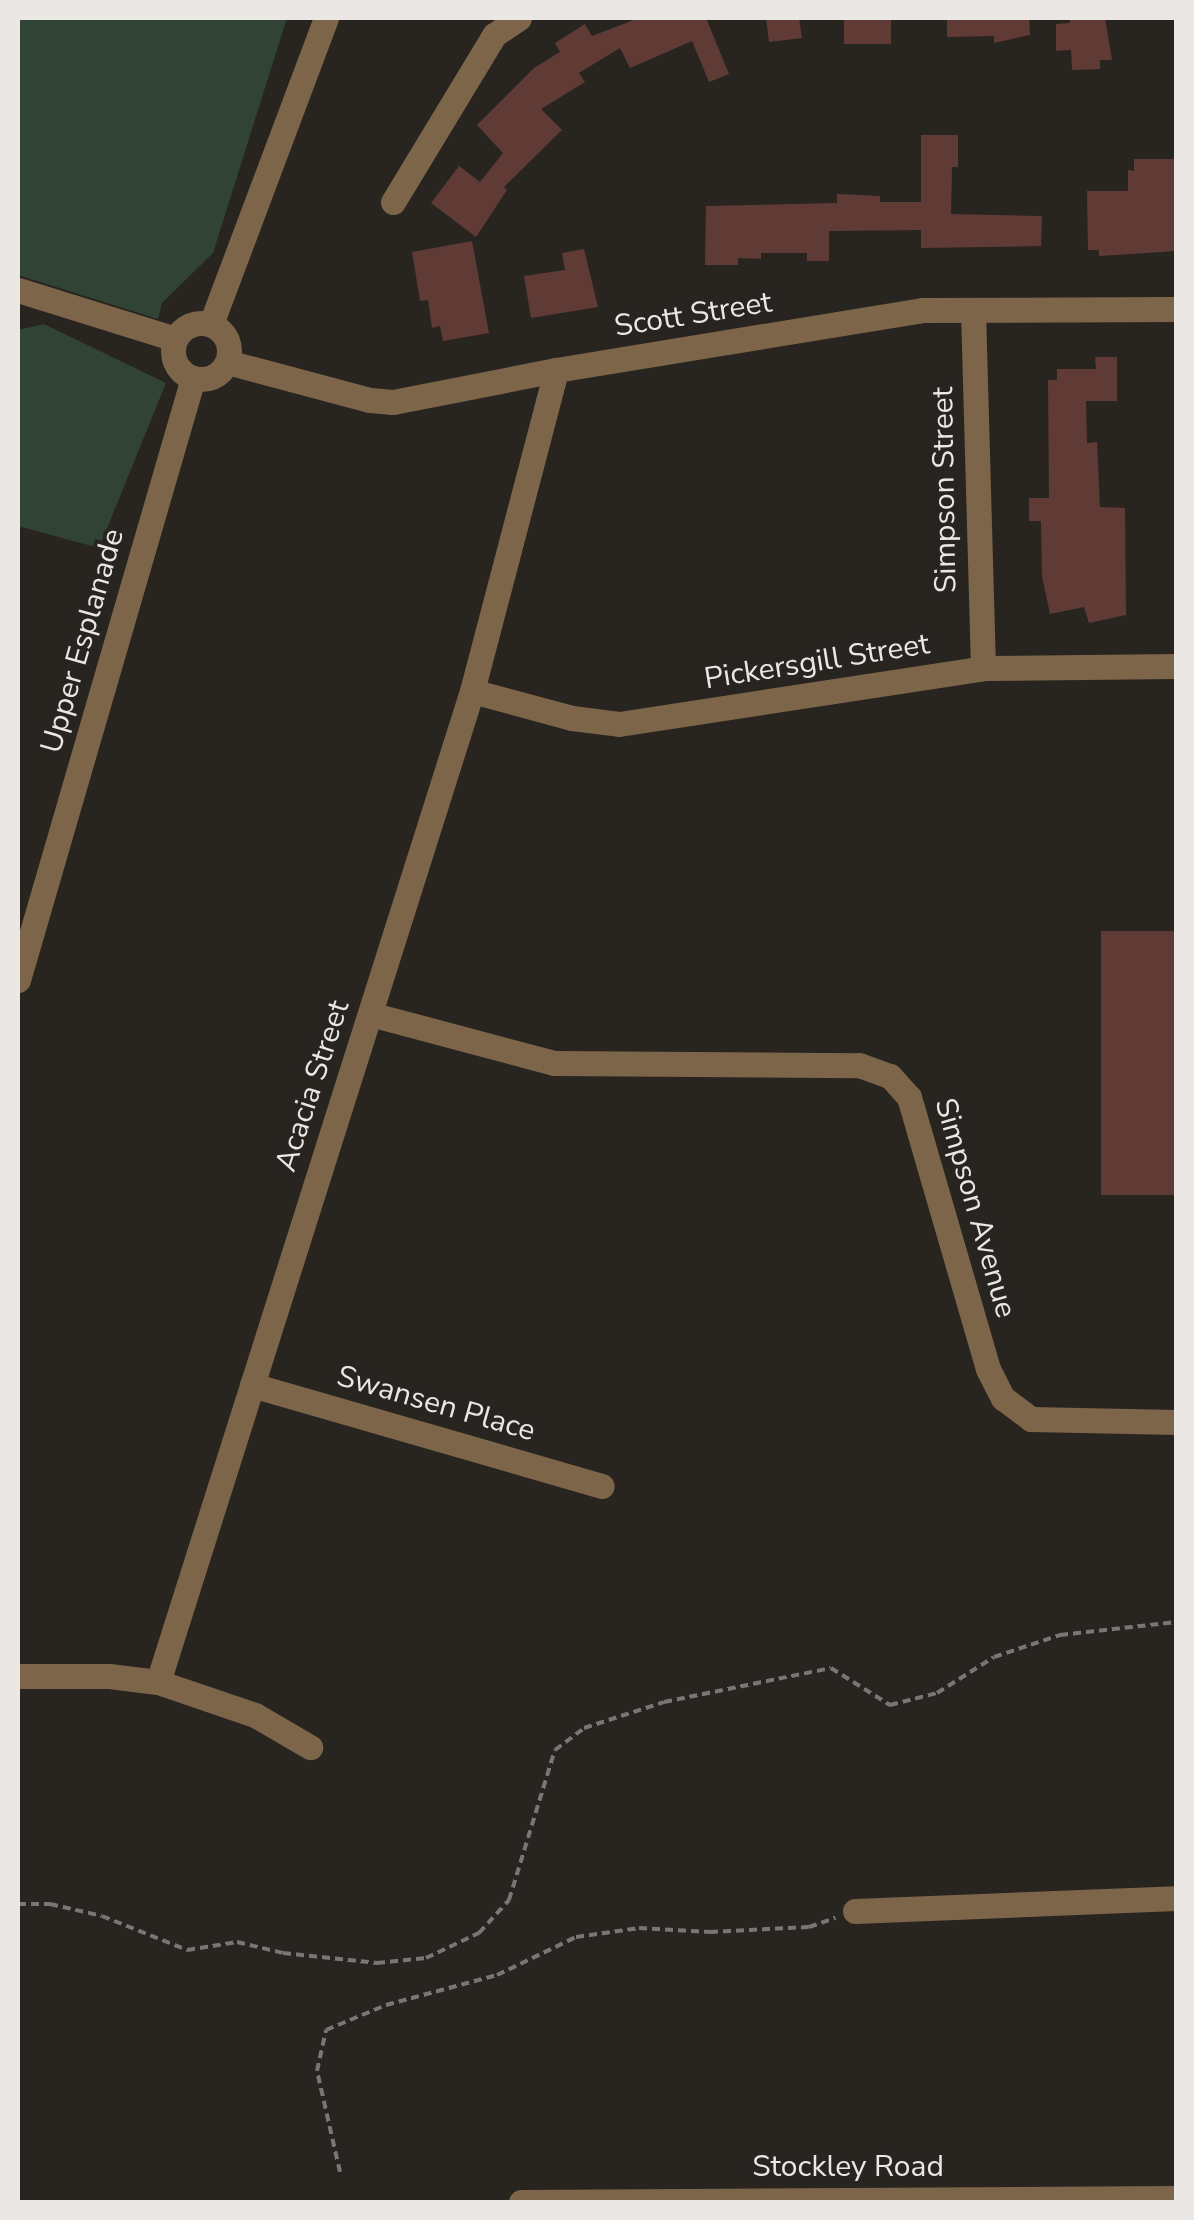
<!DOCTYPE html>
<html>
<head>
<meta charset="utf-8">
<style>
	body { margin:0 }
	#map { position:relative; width:1194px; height:2220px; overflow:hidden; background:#282420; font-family:"Nunito Sans",sans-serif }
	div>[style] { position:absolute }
	.green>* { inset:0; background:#304335 }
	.building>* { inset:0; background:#603b36; transform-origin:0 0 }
	.path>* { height:4px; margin-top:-2px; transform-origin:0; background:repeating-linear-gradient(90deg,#797673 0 8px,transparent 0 13px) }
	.minor>* { height:25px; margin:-12.5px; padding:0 12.5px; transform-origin:12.5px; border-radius:12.5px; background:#7d6549 }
	.tertiary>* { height:25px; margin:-12.5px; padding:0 12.5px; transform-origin:12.5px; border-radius:12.5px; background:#7d6549 }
	.tertiary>.ring { margin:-12.5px; padding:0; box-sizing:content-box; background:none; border:25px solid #7d6549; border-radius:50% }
	span { translate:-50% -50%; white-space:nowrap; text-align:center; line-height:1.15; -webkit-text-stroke:8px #282420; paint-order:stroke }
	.street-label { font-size:30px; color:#eae7e5 }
	.frame { position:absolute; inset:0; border:20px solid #eae7e5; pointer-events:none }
</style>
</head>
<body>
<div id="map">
	<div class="green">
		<div style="clip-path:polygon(18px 18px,287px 18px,213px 253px,162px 303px,158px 319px,18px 275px)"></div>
		<div style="clip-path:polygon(44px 324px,166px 383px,99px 548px,18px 526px,18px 330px)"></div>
	</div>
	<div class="building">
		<div style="clip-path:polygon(639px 18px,706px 18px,729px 74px,709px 82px,692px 41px,630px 68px,620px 48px,579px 73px,585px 82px,541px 109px,562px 130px,504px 187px,507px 190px,476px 237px,431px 203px,459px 166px,480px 182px,503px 153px,477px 125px,534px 68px,560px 52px,555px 43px,585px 24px,592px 36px)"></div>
		<div style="clip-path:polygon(766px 18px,799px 18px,802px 38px,769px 42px)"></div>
		<div style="left:844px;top:18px;width:47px;height:26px"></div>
		<div style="clip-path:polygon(947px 18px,1029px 18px,1030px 35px,994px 43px,994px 36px,947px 37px)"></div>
		<div style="clip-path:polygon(1070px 18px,1105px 18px,1112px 60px,1100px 60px,1100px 69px,1072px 70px,1071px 50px,1056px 51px,1056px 24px,1070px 23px)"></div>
		<div style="clip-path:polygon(921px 135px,958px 135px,958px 167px,952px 167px,951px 214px,1042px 216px,1041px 246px,921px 248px,921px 230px,829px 231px,829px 261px,807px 261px,807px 253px,761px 253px,761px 259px,738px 258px,738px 265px,705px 265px,706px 206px,837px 203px,837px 194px,880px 196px,880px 202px,921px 202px)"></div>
		<div style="clip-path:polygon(1134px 159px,1174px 159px,1176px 251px,1099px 256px,1099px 250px,1088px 250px,1087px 191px,1128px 191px,1128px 170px,1134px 171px)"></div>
		<div style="clip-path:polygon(472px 241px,489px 333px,443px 341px,440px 326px,432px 328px,428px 300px,420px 301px,412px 252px)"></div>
		<div style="clip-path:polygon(584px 249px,598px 307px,531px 318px,524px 276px,565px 270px,562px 253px)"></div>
		<div style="clip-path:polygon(1095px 357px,1117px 357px,1117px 401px,1086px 401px,1087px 443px,1097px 442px,1100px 507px,1125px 508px,1126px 615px,1089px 623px,1084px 607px,1050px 614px,1042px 576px,1041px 521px,1029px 521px,1029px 498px,1049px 498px,1048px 380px,1057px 380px,1057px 369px,1096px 369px)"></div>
		<div style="left:1176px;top:931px;width:264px;height:75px;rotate:90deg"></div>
	</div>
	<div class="path">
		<div style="left:18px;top:1904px;width:32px"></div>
		<div style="left:50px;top:1904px;width:53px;rotate:13deg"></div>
		<div style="left:102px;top:1916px;width:92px;rotate:21.8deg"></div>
		<div style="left:187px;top:1950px;width:51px;rotate:-9.1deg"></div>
		<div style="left:237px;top:1942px;width:47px;rotate:13.4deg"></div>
		<div style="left:283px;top:1953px;width:95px;rotate:6.1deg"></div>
		<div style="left:377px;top:1963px;width:49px;rotate:-5.8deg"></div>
		<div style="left:426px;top:1958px;width:59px;rotate:-25.3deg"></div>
		<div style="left:479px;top:1933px;width:45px;rotate:-47.7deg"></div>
		<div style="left:509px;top:1900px;width:157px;rotate:-73deg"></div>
		<div style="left:555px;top:1750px;width:36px;rotate:-37deg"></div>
		<div style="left:584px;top:1728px;width:84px;rotate:-18deg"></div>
		<div style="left:664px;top:1702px;width:170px;rotate:-11.5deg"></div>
		<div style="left:831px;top:1668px;width:70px;rotate:32.1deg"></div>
		<div style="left:890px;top:1705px;width:49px;rotate:-14.3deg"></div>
		<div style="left:937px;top:1693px;width:67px;rotate:-32.3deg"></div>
		<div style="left:994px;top:1657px;width:70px;rotate:-18.4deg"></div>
		<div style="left:1060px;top:1635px;width:117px;rotate:-6.4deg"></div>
		<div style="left:340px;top:2172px;width:104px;rotate:-102.8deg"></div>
		<div style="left:317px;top:2071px;width:42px;rotate:-77.6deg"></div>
		<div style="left:326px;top:2030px;width:65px;rotate:-22.6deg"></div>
		<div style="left:386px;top:2005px;width:115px;rotate:-15.1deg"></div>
		<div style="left:497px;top:1975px;width:88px;rotate:-25.7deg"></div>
		<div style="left:576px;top:1937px;width:64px;rotate:-8.1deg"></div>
		<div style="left:639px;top:1928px;width:71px;rotate:3.2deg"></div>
		<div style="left:710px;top:1932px;width:99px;rotate:-2.9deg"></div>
		<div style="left:809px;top:1927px;width:28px;rotate:-19deg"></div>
	</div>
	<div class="minor">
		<div style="left:393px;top:202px;width:195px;rotate:-58.8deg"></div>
		<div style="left:494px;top:35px;width:30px;rotate:-34deg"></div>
		<div style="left:18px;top:290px;width:164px;rotate:17.3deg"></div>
		<div style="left:973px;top:310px;width:358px;rotate:88.4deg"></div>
		<div style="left:227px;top:362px;width:148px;rotate:14.9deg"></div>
		<div style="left:370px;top:400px;width:23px;rotate:5deg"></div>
		<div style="left:393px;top:402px;width:166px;rotate:-11.1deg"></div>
		<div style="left:556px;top:370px;width:371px;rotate:-9.3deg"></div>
		<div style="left:922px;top:310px;width:254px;rotate:-0.2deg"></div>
		<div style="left:472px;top:691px;width:104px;rotate:15.1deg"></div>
		<div style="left:572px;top:718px;width:47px;rotate:7.3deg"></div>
		<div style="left:619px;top:724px;width:368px;rotate:-8.7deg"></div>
		<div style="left:983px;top:668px;width:193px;rotate:-0.6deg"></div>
		<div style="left:370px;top:1014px;width:190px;rotate:14.9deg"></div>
		<div style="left:554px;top:1063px;width:305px;rotate:0.4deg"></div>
		<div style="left:859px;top:1065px;width:33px;rotate:20deg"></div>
		<div style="left:890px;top:1076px;width:28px;rotate:48deg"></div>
		<div style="left:909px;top:1097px;width:283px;rotate:73.8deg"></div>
		<div style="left:988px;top:1369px;width:33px;rotate:63deg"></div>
		<div style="left:1003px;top:1398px;width:35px;rotate:37deg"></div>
		<div style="left:1031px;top:1419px;width:145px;rotate:1.2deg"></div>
		<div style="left:252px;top:1385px;width:364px;rotate:16.1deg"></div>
		<div style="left:18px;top:1676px;width:91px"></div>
		<div style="left:109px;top:1676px;width:49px;rotate:7deg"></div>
		<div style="left:158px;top:1682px;width:1040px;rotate:-72.42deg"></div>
		<div style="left:472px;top:691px;width:332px;rotate:-75.3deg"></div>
		<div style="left:158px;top:1682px;width:102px;rotate:18.8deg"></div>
		<div style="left:255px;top:1715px;width:64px;rotate:30.2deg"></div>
		<div style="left:855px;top:1911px;width:321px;rotate:-2.3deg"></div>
		<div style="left:521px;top:2202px;width:655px;rotate:-0.35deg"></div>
	</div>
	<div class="tertiary">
		<div class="ring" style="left:173px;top:323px;width:31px;height:31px"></div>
		<div style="left:211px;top:324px;width:327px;rotate:-69.4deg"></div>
		<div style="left:18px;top:980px;width:627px;rotate:-73.79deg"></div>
	</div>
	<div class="street-label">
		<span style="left:693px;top:315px;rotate:-9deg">Scott Street</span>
		<span style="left:945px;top:490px;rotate:-91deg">Simpson Street</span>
		<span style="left:83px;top:641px;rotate:-74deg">Upper Esplanade</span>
		<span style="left:817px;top:662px;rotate:-9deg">Pickersgill Street</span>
		<span style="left:313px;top:1086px;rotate:-72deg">Acacia Street</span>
		<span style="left:975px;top:1208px;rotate:74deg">Simpson Avenue</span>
		<span style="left:436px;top:1404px;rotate:16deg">Swansen Place</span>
		<span style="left:848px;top:2167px">Stockley Road</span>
	</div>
	<div class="frame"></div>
</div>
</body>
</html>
